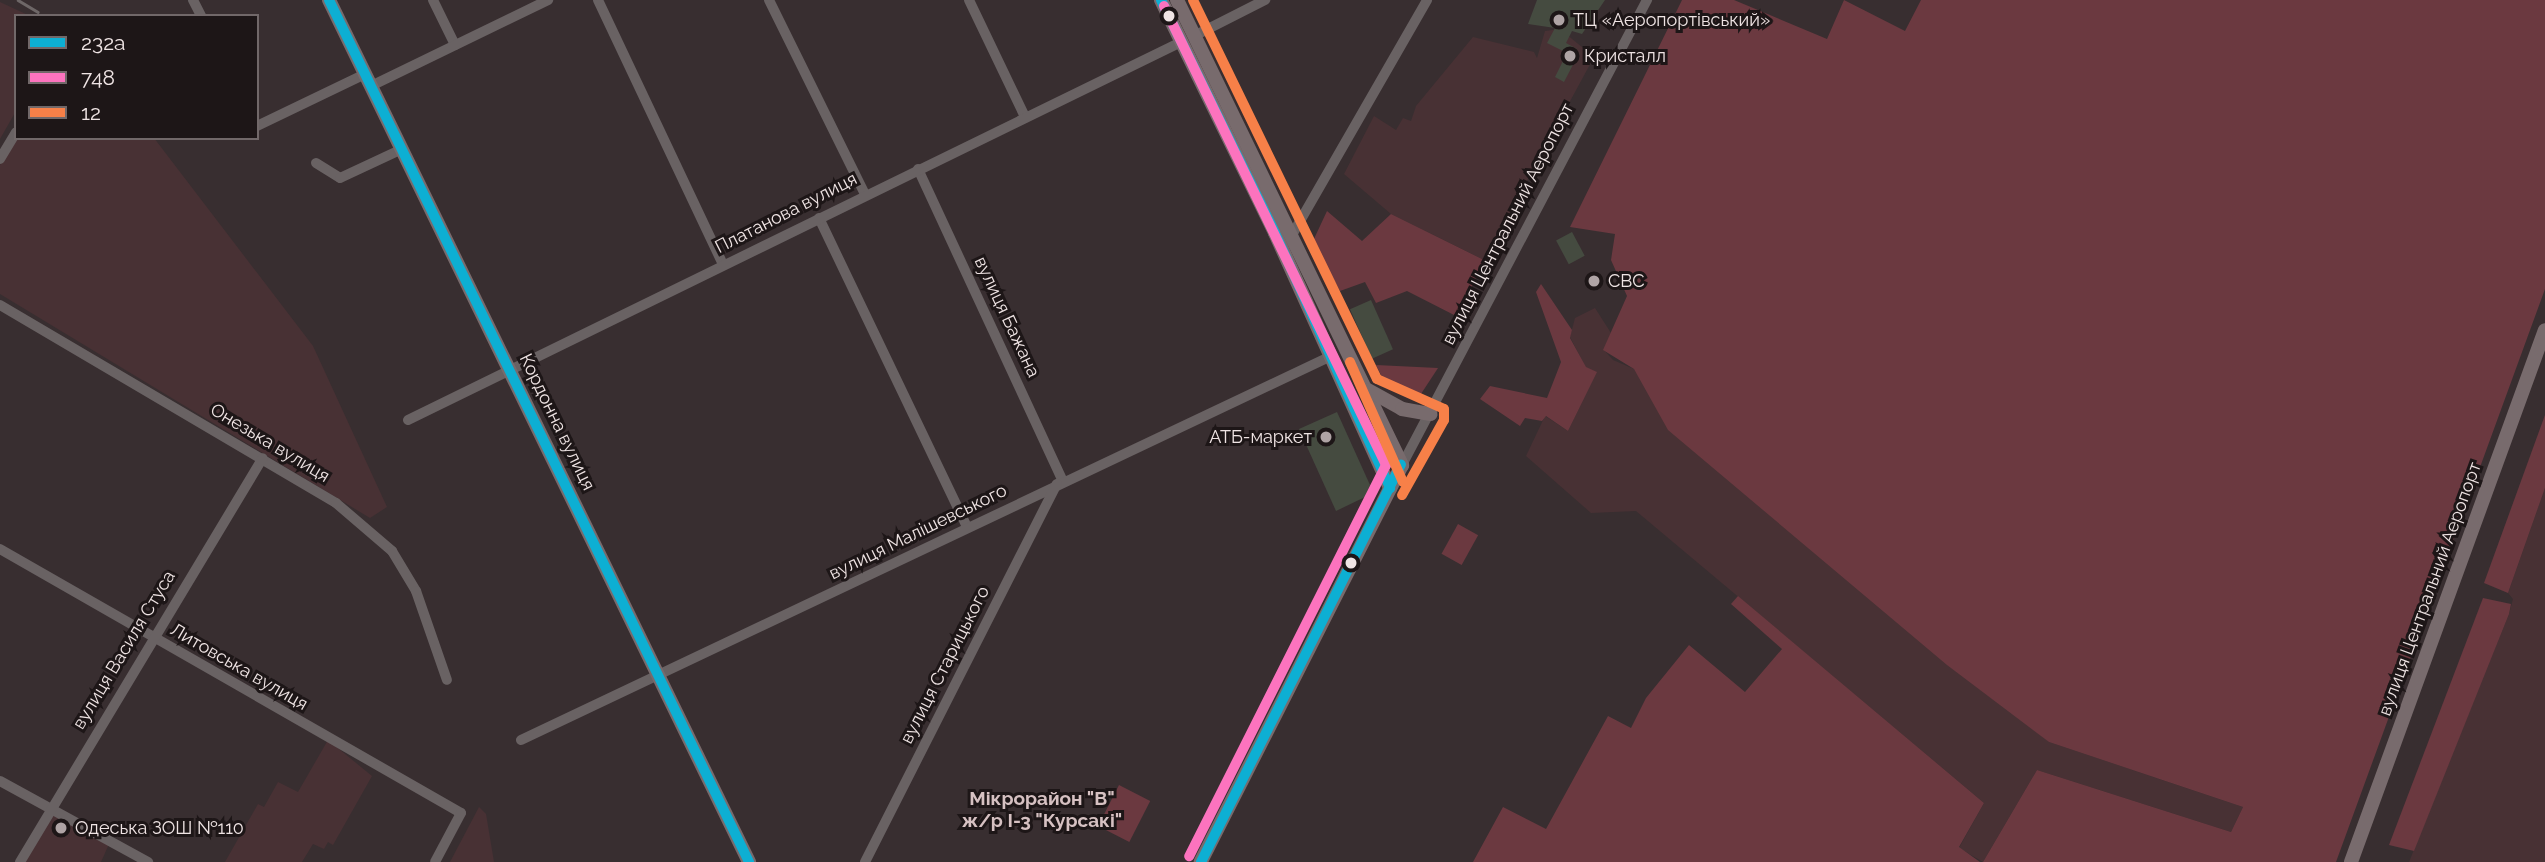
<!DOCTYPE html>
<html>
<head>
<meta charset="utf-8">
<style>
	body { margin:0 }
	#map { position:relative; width:2545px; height:862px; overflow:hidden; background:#382e30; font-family:Raleway,sans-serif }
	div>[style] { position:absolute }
	.built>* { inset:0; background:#483134 }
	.green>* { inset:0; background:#6b3940; transform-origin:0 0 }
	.building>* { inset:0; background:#454b40; transform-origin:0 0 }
	.minor>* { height:10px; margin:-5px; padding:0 5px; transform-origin:5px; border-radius:5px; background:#696263 }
	.major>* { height:14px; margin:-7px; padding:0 7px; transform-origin:7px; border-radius:7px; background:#786b6d }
	.rail>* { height:2.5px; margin:-1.25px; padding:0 1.25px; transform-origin:1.25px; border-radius:1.25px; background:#6e6767 }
	.bus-1>* { height:10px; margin:-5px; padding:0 5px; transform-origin:5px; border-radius:5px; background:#0dafd3 }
	.bus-2>* { height:10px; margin:-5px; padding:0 5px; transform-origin:5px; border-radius:5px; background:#fc73be }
	.bus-3>* { height:10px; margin:-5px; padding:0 5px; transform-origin:5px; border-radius:5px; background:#f78048 }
	.dots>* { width:19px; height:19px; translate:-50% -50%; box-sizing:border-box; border:4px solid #1d1617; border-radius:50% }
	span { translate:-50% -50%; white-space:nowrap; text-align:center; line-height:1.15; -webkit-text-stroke:6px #1d1617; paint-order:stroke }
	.poi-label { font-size:18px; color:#efe4e4 }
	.left { translate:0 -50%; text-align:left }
	.right { translate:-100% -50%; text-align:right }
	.street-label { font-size:18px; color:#efe4e4 }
	.neighbourhood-label { font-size:19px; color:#d6c1c2; font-weight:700 }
	.legend { position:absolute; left:14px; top:14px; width:245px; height:126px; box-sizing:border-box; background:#1d1617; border:2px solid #716869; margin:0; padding:9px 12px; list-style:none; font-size:21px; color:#efe4e4 }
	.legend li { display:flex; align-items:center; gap:14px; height:35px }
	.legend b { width:35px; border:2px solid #716869 }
</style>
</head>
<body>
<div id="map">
	<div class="built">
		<div style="clip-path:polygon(0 2px,30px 16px,16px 16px,16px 111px,0 139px)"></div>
		<div style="clip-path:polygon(1560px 29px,1594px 57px,1484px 260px,1391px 214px,1344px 174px,1374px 116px,1396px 130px,1403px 118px,1411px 121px,1416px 106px,1473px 37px,1534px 52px,1537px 58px,1545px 31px)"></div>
		<div style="clip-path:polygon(16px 136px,154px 138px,313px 346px,387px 507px,370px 518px,0 294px,0 165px)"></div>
		<div style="clip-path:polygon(1595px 308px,1611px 333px,1604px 350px,1613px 360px,1634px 369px,2049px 742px,2243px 807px,2231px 832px,2037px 770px,1983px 862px,1959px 848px,1984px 803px,1636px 511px,1591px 513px,1526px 456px,1545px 416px,1568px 431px,1596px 372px,1586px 368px,1570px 337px,1575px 318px)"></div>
		<div style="clip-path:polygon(2545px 488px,2545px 862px,2409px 862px,2509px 614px,2513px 599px,2508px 593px)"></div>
		<div style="clip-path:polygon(328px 740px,372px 776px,333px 845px,328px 842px,324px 849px,313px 844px,302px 862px,225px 862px,258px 804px,264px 807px,278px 782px,298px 792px)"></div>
		<div style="clip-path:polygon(479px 807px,486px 814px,494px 862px,450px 862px)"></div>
		<div style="clip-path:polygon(51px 812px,109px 844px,101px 862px,22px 862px)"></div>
	</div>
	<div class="green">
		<div style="clip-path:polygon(1682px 0,1734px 0,1827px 39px,1844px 0,1905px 31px,1921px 0,2545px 0,2545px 289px,2336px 862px,1983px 862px,2037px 770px,2231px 832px,2243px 807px,2049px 742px,1947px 665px,1668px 430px,1634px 369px,1603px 350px,1627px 296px,1611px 260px,1615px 234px,1570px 227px)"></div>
		<div style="clip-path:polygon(1327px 211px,1362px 241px,1391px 214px,1484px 260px,1458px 317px,1407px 291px,1376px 303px,1365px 282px,1340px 291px,1313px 241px)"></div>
		<div style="clip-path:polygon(1541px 284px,1572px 330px,1570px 338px,1586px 367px,1597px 372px,1568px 431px,1546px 416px,1542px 421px,1525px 418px,1520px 426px,1480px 399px,1490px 386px,1547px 398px,1561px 362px,1536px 292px)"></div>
		<div style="clip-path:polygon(1376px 365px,1438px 368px,1417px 400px,1388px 389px)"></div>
		<div style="clip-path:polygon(2545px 415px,2545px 488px,2508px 593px,2484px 583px)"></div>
		<div style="left:1458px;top:524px;width:23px;height:34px;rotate:29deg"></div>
		<div style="clip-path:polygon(1738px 596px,1984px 803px,1959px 847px,1980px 862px,1473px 862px,1503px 807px,1546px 829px,1608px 716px,1631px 728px,1646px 698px,1689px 645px,1745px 692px,1782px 649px,1731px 604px)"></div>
		<div style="clip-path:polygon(2483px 598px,2511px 604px,2509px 614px,2414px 851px,2389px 845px)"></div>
		<div style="left:1119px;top:785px;width:35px;height:46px;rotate:27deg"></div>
	</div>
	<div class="building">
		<div style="clip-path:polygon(1537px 0,1605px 0,1582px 34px,1572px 31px,1566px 43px,1577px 49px,1577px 57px,1564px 82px,1555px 77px,1567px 53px,1547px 43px,1555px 28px,1528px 24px)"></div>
		<div style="left:1572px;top:232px;width:27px;height:18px;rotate:62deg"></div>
		<div style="left:1371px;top:300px;width:54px;height:23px;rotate:66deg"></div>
		<div style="clip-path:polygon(1337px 412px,1370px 485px,1365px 497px,1336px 511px,1299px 429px)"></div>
	</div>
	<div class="minor">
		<div style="left:193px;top:0;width:18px;rotate:63deg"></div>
		<div style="left:433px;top:0;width:50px;rotate:63.9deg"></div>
		<div style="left:598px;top:0;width:293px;rotate:64.7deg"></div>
		<div style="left:769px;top:0;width:214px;rotate:63.7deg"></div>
		<div style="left:969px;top:0;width:130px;rotate:64.4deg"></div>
		<div style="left:1194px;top:36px;width:80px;rotate:-26.9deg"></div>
		<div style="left:371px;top:86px;width:197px;rotate:-25.9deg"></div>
		<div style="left:257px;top:126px;width:120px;rotate:-25.7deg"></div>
		<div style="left:0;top:159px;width:31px;rotate:-59deg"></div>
		<div style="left:316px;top:163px;width:28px;rotate:32deg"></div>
		<div style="left:340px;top:178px;width:68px;rotate:-25.1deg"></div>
		<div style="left:918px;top:169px;width:344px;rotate:65.1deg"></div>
		<div style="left:819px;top:218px;width:343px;rotate:64.4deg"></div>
		<div style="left:1292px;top:235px;width:271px;rotate:-60.1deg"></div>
		<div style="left:0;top:305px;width:390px;rotate:30.5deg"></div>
		<div style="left:336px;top:503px;width:74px;rotate:40.6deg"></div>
		<div style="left:392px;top:551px;width:47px;rotate:59deg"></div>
		<div style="left:416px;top:591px;width:94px;rotate:70.8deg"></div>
		<div style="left:408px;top:420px;width:860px;rotate:-26.06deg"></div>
		<div style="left:1402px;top:465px;width:526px;rotate:-62.22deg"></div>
		<div style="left:0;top:549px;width:531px;rotate:29.8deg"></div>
		<div style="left:461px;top:813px;width:55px;rotate:118deg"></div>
		<div style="left:521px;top:740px;width:896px;rotate:-25.36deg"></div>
		<div style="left:0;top:781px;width:169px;rotate:28.7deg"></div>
		<div style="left:20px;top:862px;width:471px;rotate:-59deg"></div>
		<div style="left:865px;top:862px;width:424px;rotate:-63.1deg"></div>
	</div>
	<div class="major">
		<div style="left:329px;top:0;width:959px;rotate:64.02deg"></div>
		<div style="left:1161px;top:0;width:259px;rotate:63.9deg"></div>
		<div style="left:1275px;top:233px;width:280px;rotate:65.7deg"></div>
		<div style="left:1177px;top:0;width:517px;rotate:64.18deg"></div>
		<div style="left:1402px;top:465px;width:445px;rotate:116.9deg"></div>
		<div style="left:1368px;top:390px;width:39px;rotate:29deg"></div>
		<div style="left:1402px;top:409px;width:29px;rotate:10deg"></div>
		<div style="left:2351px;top:862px;width:566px;rotate:-69.97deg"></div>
	</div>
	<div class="rail">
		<div style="left:18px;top:0;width:23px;rotate:31deg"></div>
	</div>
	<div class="bus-1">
		<div style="left:329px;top:0;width:959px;rotate:64.02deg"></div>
		<div style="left:1161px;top:0;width:259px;rotate:63.9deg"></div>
		<div style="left:1275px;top:233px;width:280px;rotate:65.7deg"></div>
		<div style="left:1201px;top:862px;width:445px;rotate:-63.3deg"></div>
	</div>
	<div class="bus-2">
		<div style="left:1164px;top:6px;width:510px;rotate:64.19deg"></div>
		<div style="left:1386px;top:465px;width:438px;rotate:116.7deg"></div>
	</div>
	<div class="bus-3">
		<div style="left:1193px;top:0;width:421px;rotate:64.1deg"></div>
		<div style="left:1377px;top:379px;width:73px;rotate:24.1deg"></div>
		<div style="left:1444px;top:409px;width:11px;rotate:90deg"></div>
		<div style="left:1444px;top:420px;width:86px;rotate:119.2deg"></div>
		<div style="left:1350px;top:362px;width:131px;rotate:66.2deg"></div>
	</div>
	<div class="dots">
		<div style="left:1169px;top:16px;background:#efe4e4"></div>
		<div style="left:1559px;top:20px;background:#afa4a5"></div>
		<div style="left:1570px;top:56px;background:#afa4a5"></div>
		<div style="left:1594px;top:281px;background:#afa4a5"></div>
		<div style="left:1326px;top:437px;background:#afa4a5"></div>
		<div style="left:1351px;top:563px;background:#efe4e4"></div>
		<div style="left:61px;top:828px;background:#afa4a5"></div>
	</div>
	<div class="poi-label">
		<span class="left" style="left:1573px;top:20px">ТЦ «Аеропортівський»</span>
		<span class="left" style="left:1584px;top:56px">Кристалл</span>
		<span class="left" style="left:1608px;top:281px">СВС</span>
		<span class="right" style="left:1312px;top:437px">АТБ-маркет</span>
		<span class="left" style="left:75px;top:828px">Одеська ЗОШ №110</span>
	</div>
	<div class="street-label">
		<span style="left:786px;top:213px;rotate:-27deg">Платанова вулиця</span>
		<span style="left:1508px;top:224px;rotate:-63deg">вулиця Центральний Аеропорт</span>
		<span style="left:1007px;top:317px;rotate:65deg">вулиця Бажана</span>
		<span style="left:557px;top:422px;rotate:64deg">Кордонна вулиця</span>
		<span style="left:270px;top:443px;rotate:31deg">Онезька вулиця</span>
		<span style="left:918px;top:532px;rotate:-26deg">вулиця Малішевського</span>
		<span style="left:2430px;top:589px;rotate:-70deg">вулиця Центральний Аеропорт</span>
		<span style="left:124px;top:650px;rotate:-59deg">вулиця Василя Стуса</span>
		<span style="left:945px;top:665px;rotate:-63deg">вулиця Старицького</span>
		<span style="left:239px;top:667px;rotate:30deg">Литовська вулиця</span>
	</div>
	<div class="neighbourhood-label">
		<span style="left:1042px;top:810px">Мікрорайон "В"<br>ж/р I-3 "Курсакі"</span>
	</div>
	<ul class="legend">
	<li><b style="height:9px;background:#0dafd3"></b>232а</li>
	<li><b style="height:9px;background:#fc73be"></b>748</li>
	<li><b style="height:9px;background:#f78048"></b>12</li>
	</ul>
</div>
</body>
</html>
